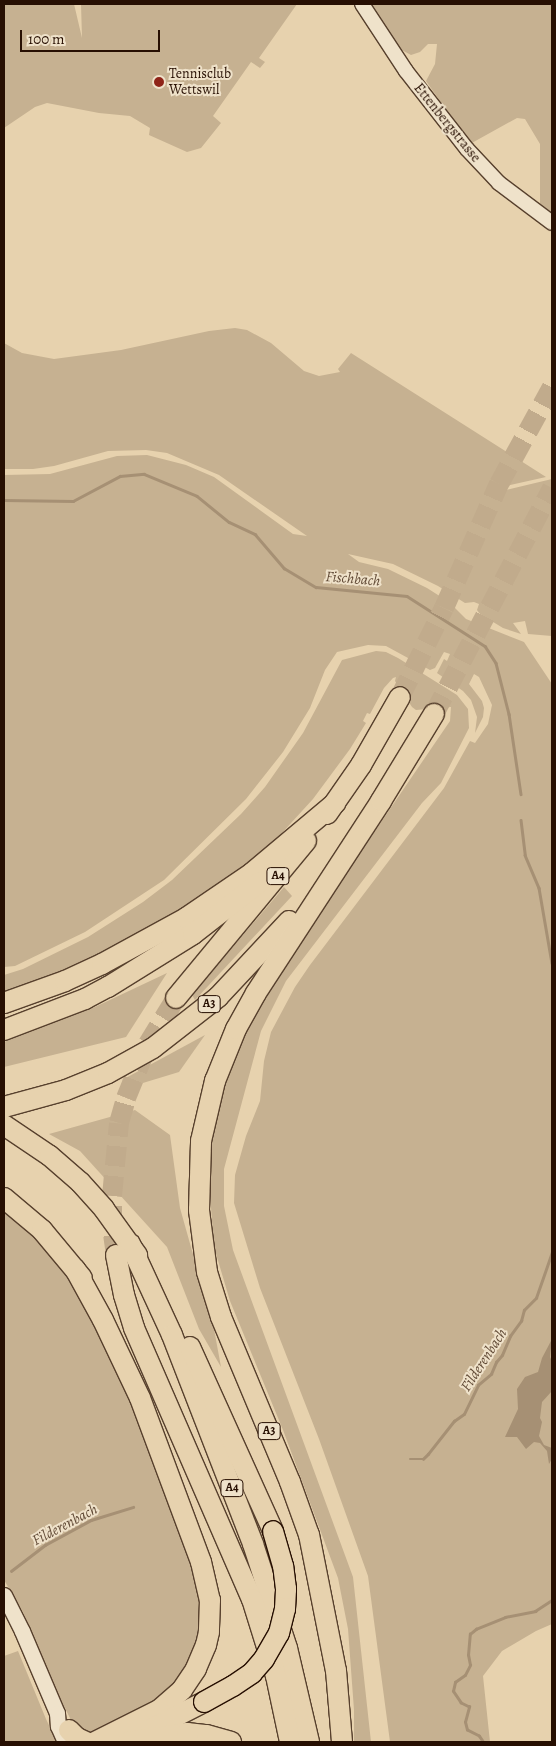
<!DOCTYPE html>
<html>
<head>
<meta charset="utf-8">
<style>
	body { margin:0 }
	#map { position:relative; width:556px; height:1746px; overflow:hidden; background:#e7d2ae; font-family:Alegreya,serif }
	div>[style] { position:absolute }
	.green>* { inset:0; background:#c6b191 }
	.water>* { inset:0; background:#a69074 }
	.stream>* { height:2.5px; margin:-1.25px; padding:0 1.25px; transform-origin:1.25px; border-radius:1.25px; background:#a69074 }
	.motorway-tunnel>* { height:20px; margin-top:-10px; transform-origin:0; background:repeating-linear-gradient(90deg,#c1ab8c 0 20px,transparent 0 30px) }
	.roads { filter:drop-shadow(1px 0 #57402d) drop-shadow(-1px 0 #57402d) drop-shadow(0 1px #57402d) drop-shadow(0 -1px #57402d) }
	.tertiary>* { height:14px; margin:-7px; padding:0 7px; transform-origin:7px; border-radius:7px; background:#efe2ca }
	.secondary>* { height:15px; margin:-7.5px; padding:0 7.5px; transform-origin:7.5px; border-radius:7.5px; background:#efe2ca }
	.motorway>* { height:20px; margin:-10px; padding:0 10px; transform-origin:10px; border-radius:10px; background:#e7d2ae }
	.bridges { filter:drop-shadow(1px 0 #270f02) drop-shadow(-1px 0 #270f02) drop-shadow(0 1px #270f02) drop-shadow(0 -1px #270f02) }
	.motorway-bridge>* { height:20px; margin:-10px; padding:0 10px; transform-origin:10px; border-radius:10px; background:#e7d2ae }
	.dots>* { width:14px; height:14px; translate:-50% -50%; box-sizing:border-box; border:2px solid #efe2ca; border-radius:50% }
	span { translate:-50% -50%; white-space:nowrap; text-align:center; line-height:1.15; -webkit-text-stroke:4px #efe2ca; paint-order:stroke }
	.shield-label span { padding:1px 4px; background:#efe2ca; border:1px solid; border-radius:4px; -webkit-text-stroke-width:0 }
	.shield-label { font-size:12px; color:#270f02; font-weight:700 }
	.poi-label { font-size:14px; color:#270f02 }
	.left { translate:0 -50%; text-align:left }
	.street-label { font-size:14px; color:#270f02 }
	.water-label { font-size:15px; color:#604935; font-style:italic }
	.frame { position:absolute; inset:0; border:5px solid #270f02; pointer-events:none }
	.scale { position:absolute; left:20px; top:30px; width:140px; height:22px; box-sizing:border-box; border:2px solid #270f02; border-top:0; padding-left:6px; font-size:15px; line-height:18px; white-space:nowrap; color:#270f02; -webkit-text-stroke:4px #efe2ca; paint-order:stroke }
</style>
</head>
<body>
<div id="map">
	<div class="green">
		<div style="clip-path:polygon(4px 4px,74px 4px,82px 38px,81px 4px,297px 4px,259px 58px,265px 62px,260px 68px,251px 62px,213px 116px,221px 123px,201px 148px,187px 152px,149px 135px,150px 128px,130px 116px,99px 113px,47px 103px,35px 107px,4px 128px)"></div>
		<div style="clip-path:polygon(370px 4px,552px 4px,552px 215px,540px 207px,540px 144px,525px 119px,517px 118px,470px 144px,426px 81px,435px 64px,437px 44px,428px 44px,420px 52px,411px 55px,400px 49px)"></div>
		<div style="clip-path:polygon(235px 328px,247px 330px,271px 343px,304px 371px,319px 376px,340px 372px,338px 369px,351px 353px,546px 477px,501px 487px,502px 491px,552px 479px,552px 636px,528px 634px,525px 621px,513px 623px,521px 634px,503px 628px,480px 614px,477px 610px,479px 604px,474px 602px,465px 603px,438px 586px,393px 564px,348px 554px,359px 562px,388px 569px,427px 588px,449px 602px,466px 619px,524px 642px,552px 684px,552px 1624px,536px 1631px,502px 1651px,483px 1676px,490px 1742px,390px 1742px,368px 1576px,319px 1439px,260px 1288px,234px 1203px,235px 1175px,246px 1136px,260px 1101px,264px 1061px,271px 1032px,295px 987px,310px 965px,444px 788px,470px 741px,475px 743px,488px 724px,492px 705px,479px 677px,474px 674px,469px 684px,482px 701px,484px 708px,483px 717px,475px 733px,477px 717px,471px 700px,463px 691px,437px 673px,444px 659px,447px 661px,450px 654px,444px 652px,435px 668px,430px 670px,386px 646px,368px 645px,337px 652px,325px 670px,310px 708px,283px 752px,246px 799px,164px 880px,85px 932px,15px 966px,4px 967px,4px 475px,50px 474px,117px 456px,147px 455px,186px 465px,214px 477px,293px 534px,307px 536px,219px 475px,167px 453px,146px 450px,108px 451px,54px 466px,33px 469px,4px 469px,4px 343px,22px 353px,54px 359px,121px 350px,209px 331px)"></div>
		<div style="clip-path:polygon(376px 651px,386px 652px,398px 658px,457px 695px,468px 709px,469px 728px,441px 783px,422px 803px,286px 981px,261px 1031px,224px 1169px,224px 1206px,233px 1250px,353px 1577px,371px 1742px,354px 1742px,354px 1710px,348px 1629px,338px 1578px,283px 1430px,230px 1301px,214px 1247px,209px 1181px,212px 1127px,233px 1056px,248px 1023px,289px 957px,450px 721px,451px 707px,416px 710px,412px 707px,395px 681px,396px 677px,393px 678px,384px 688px,370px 714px,367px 713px,363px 721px,366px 723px,350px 749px,313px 799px,270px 846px,237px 872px,186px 906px,113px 947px,65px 969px,4px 993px,4px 975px,23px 969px,88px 937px,143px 902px,172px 880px,241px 814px,265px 787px,303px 733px,342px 660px)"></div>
		<div style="clip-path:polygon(284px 887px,292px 896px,195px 1000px,192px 995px)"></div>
		<div style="clip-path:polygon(167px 973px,126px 1037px,4px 1067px,4px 1042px,95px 1007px)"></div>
		<div style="clip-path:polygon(205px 1035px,179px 1072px,133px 1086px,122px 1080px)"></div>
		<div style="clip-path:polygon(135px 1110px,170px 1135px,180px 1208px,214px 1329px,221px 1367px,199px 1329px,167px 1247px,80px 1151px,49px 1134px)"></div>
		<div style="clip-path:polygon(4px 1211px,44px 1246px,68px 1277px,108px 1345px,143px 1429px,201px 1580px,201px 1643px,173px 1690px,100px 1733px,85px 1734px,69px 1721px,70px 1718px,65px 1708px,61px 1706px,23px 1612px,4px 1580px)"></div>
		<div style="clip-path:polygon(18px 1651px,46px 1719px,57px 1742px,4px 1742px,4px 1656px)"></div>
	</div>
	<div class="water">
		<div style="clip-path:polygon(552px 1339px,550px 1357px,552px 1361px,552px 1391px,542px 1402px,540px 1418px,542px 1422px,539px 1436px,544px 1445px,552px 1448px,552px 1459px,549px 1464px,547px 1451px,540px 1443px,534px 1442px,526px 1449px,517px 1437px,505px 1437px,518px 1409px,517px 1389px,525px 1377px,538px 1372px,542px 1358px)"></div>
	</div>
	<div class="stream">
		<div style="left:4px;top:500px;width:69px;rotate:0.8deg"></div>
		<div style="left:73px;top:501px;width:53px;rotate:-28deg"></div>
		<div style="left:120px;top:476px;width:24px;rotate:-5deg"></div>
		<div style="left:144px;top:474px;width:57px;rotate:22.5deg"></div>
		<div style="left:197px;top:496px;width:41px;rotate:39.1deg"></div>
		<div style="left:229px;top:522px;width:29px;rotate:25deg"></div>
		<div style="left:255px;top:534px;width:45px;rotate:49.5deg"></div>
		<div style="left:284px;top:568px;width:37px;rotate:31deg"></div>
		<div style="left:316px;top:587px;width:91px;rotate:5.6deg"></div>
		<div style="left:407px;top:596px;width:93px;rotate:32.7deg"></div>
		<div style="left:485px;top:646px;width:20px;rotate:57deg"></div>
		<div style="left:496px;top:663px;width:53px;rotate:75.7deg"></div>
		<div style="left:509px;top:714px;width:81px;rotate:81.5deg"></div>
		<div style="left:521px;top:820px;width:35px;rotate:83deg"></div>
		<div style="left:525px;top:855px;width:36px;rotate:67deg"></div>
		<div style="left:539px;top:888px;width:76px;rotate:80.2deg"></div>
		<div style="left:410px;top:1459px;width:13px"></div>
		<div style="left:423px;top:1459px;width:7px;rotate:-45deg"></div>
		<div style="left:428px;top:1454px;width:42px;rotate:-51.8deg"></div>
		<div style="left:454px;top:1421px;width:12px;rotate:-35deg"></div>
		<div style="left:464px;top:1414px;width:32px;rotate:-64deg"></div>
		<div style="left:478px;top:1385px;width:17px;rotate:-40deg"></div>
		<div style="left:491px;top:1374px;width:13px;rotate:-67deg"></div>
		<div style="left:496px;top:1362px;width:9px;rotate:-49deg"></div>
		<div style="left:502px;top:1355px;width:21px;rotate:-67deg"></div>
		<div style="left:510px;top:1336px;width:19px;rotate:-54deg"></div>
		<div style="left:521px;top:1321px;width:11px;rotate:-75deg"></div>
		<div style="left:524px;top:1310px;width:17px;rotate:-45deg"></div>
		<div style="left:536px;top:1298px;width:49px;rotate:-70.8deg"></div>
		<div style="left:11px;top:1571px;width:43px;rotate:-37.4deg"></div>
		<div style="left:45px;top:1545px;width:52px;rotate:-28.5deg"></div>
		<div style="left:91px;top:1520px;width:44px;rotate:-17.2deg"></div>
		<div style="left:483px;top:1742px;width:7px;rotate:-124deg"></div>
		<div style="left:479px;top:1736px;width:13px;rotate:-153deg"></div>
		<div style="left:467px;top:1730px;width:8px;rotate:-104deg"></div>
		<div style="left:465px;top:1722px;width:16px;rotate:-75deg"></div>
		<div style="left:469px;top:1707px;width:9px;rotate:-153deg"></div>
		<div style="left:461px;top:1703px;width:14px;rotate:-124deg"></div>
		<div style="left:453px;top:1691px;width:9px;rotate:-77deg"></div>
		<div style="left:455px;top:1682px;width:12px;rotate:-35deg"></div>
		<div style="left:465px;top:1675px;width:11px;rotate:-63deg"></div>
		<div style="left:470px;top:1665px;width:10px;rotate:-101deg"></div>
		<div style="left:468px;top:1655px;width:21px;rotate:-85deg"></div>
		<div style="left:470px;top:1634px;width:8px;rotate:-40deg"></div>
		<div style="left:476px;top:1629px;width:31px;rotate:-22deg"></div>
		<div style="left:505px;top:1617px;width:31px;rotate:-11deg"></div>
		<div style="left:535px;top:1611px;width:20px;rotate:-33deg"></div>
	</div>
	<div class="motorway-tunnel">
		<div style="left:400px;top:697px;width:99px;rotate:-63.7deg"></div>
		<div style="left:444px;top:608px;width:136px;rotate:-66.1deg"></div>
		<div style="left:499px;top:484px;width:111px;rotate:-61.3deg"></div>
		<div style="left:434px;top:714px;width:255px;rotate:-62.4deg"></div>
		<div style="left:116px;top:1255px;width:29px;rotate:-98deg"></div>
		<div style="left:112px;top:1226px;width:30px;rotate:-90deg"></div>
		<div style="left:112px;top:1196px;width:73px;rotate:-84.5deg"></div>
		<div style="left:119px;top:1123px;width:26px;rotate:-74deg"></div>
		<div style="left:126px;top:1098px;width:58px;rotate:-67.8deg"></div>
		<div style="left:148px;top:1044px;width:54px;rotate:-58.7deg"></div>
	</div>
	<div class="roads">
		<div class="tertiary">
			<div style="left:362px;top:4px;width:80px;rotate:56.7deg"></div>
			<div style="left:406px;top:71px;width:99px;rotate:52deg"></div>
			<div style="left:467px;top:149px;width:47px;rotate:46.7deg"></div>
			<div style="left:499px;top:183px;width:66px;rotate:37deg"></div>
		</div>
		<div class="secondary">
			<div style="left:4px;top:1595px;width:40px;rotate:63.4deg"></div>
			<div style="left:22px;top:1631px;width:89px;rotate:66.9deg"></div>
			<div style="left:57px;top:1713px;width:13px;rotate:86deg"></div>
			<div style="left:58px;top:1726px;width:17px;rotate:66deg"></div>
		</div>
		<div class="motorway">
			<div style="left:327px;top:814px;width:60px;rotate:-55.2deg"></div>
			<div style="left:361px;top:765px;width:78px;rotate:-60.2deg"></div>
			<div style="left:176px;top:998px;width:204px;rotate:-50.4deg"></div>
			<div style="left:4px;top:1003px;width:65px;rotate:-19.8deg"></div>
			<div style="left:65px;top:981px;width:41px;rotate:-24.7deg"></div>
			<div style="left:102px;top:964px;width:96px;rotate:-28.7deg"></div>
			<div style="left:186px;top:918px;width:80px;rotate:-34.3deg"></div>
			<div style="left:252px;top:873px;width:109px;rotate:-40.1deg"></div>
			<div style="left:4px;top:1030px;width:87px;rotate:-20.9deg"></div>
			<div style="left:85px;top:999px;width:26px;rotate:-28deg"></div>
			<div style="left:108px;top:987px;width:100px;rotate:-31.9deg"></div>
			<div style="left:193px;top:934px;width:85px;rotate:-37.8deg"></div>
			<div style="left:4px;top:1107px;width:64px;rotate:-15.3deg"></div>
			<div style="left:66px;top:1090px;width:45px;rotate:-22deg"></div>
			<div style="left:108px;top:1073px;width:51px;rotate:-29.1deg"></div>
			<div style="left:153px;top:1048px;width:83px;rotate:-38.1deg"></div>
			<div style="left:218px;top:997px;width:104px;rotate:-46.9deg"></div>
			<div style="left:4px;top:1125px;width:55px;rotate:34deg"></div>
			<div style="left:50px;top:1156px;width:40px;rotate:41deg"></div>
			<div style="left:80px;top:1182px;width:36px;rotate:48deg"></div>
			<div style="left:104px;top:1209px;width:57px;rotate:54.3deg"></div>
			<div style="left:4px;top:1198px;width:50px;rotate:40.1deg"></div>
			<div style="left:42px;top:1230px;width:62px;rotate:50.2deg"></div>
			<div style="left:130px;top:1244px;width:100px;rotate:65.2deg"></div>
			<div style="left:172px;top:1335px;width:224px;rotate:68.8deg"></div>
			<div style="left:253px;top:1544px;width:109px;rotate:71.9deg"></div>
			<div style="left:287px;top:1648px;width:97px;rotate:76.8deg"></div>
			<div style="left:116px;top:1255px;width:41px;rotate:78.7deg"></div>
			<div style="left:124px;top:1295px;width:34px;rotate:73deg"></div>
			<div style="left:134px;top:1328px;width:296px;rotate:66.5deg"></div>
			<div style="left:252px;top:1599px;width:81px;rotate:72.7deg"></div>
			<div style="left:276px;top:1676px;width:67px;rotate:78deg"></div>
			<div style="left:75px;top:1269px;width:58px;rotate:61.2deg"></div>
			<div style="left:103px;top:1320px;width:86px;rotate:64.6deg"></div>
			<div style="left:140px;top:1398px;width:175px;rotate:69.6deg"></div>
			<div style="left:201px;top:1562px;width:39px;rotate:77deg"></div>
			<div style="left:210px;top:1600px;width:32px;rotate:92deg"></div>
			<div style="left:209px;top:1632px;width:13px;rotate:103deg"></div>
			<div style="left:206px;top:1645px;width:26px;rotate:113deg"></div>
			<div style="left:196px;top:1669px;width:25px;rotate:124deg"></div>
			<div style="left:182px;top:1690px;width:30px;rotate:139deg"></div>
			<div style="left:159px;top:1710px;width:72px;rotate:153.4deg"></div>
			<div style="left:190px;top:1347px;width:202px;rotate:65.7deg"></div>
			<div style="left:69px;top:1730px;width:11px;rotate:45deg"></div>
			<div style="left:77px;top:1738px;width:10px;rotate:24deg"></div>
			<div style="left:149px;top:1730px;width:62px;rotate:-27deg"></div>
			<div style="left:128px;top:1742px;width:60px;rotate:-8.7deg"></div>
			<div style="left:187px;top:1733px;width:20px;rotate:6deg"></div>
			<div style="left:207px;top:1735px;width:25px;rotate:16deg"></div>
			<div style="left:342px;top:1742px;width:71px;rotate:-94.8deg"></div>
			<div style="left:336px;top:1671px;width:139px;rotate:-101.2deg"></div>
			<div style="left:309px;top:1535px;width:56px;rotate:-109.7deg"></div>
			<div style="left:290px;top:1482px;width:179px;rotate:-112.7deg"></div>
			<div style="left:221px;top:1317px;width:47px;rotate:-107.3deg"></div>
			<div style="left:207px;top:1272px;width:63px;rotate:-97.4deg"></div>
			<div style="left:199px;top:1210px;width:69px;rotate:-88.3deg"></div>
			<div style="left:201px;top:1141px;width:62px;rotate:-76.9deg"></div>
			<div style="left:215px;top:1081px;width:56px;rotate:-68deg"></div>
			<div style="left:236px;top:1029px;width:41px;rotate:-60.9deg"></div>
			<div style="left:256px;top:993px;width:229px;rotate:-56.9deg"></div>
			<div style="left:381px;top:801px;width:102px;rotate:-58.7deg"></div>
		</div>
	</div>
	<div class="bridges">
		<div class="motorway-bridge">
			<div style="left:204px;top:1702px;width:33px;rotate:-29deg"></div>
			<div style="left:233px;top:1686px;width:23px;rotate:-34deg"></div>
			<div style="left:252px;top:1673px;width:18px;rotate:-49deg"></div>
			<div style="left:264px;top:1659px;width:30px;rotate:-60deg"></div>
			<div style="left:279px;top:1633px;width:25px;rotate:-76deg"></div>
			<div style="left:285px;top:1609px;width:20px;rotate:-87deg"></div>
			<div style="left:286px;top:1589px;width:23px;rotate:-97deg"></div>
			<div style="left:283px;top:1566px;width:36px;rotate:-106deg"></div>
		</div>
	</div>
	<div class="dots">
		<div style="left:159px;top:82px;background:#8f2418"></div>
	</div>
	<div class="shield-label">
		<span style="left:278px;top:876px">A4</span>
		<span style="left:209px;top:1004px">A3</span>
		<span style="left:269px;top:1431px">A3</span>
		<span style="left:232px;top:1488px">A4</span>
	</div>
	<div class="poi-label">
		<span class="left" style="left:169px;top:82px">Tennisclub<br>Wettswil</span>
	</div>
	<div class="street-label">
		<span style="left:447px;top:123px;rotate:51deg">Ettenbergstrasse</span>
	</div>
	<div class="water-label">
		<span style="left:353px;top:579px;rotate:5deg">Fischbach</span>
		<span style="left:484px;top:1360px;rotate:-57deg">Filderenbach</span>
		<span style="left:65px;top:1525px;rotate:-28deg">Filderenbach</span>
	</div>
	<div class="frame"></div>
	<div class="scale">100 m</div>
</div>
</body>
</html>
